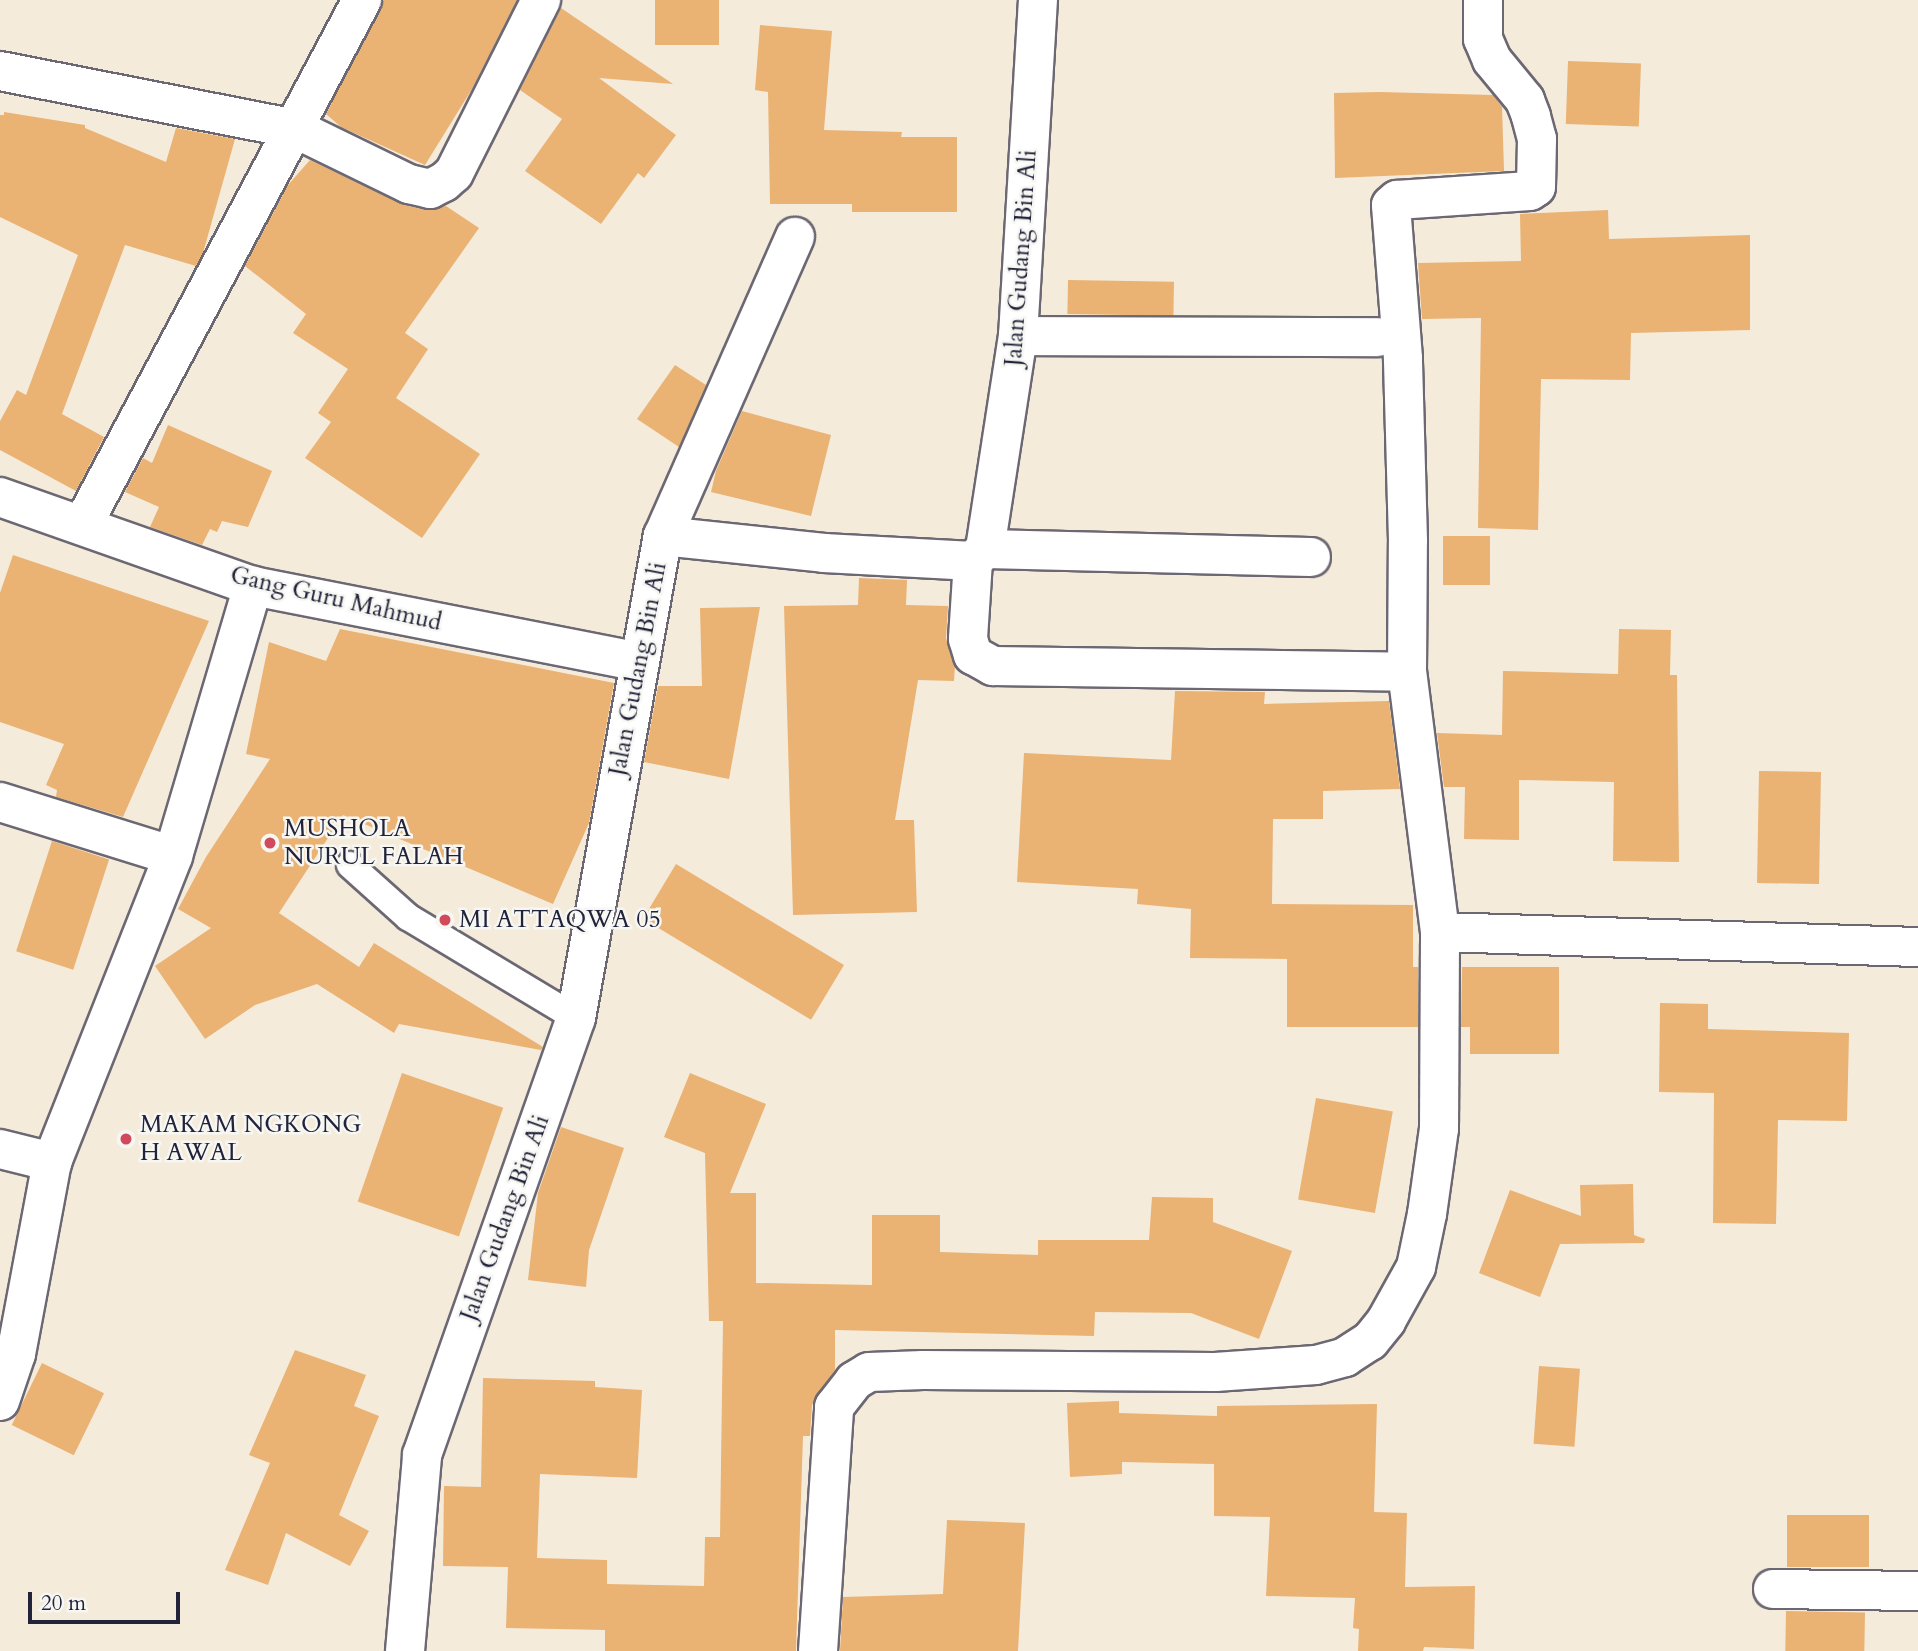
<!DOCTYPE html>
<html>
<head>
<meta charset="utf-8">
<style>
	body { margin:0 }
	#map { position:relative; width:1918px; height:1651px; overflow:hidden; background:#f5ebdb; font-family:Cardo,serif }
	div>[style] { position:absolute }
	.building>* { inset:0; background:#eab273; transform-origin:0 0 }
	.roads { filter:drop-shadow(2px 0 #6c6873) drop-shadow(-2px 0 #6c6873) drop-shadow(0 2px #6c6873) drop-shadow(0 -2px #6c6873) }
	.lane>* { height:26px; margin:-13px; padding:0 13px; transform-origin:13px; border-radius:13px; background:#fff }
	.street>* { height:38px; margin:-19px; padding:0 19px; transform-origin:19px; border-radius:19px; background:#fff }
	.dots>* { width:19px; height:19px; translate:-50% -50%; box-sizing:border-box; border:4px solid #f6f6f2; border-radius:50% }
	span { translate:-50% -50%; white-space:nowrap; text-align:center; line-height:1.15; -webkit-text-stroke:5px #f6f6f2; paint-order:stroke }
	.street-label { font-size:24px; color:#22223b }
	.poi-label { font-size:24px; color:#22223b }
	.left { translate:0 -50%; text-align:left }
	.scale { position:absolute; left:28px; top:1592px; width:152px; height:32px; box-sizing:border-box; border:4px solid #22223b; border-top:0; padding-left:9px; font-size:21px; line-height:24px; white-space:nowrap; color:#22223b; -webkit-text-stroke:5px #f6f6f2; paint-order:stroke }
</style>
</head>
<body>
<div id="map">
	<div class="building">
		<div style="clip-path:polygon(384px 0,517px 0,472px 89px,425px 165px,341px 127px,326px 114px)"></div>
		<div style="left:655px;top:0;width:64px;height:45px"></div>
		<div style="clip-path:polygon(561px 8px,673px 84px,599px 78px,676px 135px,644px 178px,638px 173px,601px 224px,525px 171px,562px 119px,520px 90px)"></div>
		<div style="clip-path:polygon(760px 25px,832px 31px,824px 130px,902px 132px,901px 137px,957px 137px,957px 212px,852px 212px,852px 204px,770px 204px,768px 92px,755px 90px)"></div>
		<div style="left:1568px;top:61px;width:73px;height:63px;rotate:2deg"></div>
		<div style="clip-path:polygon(1380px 92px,1493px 95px,1502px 107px,1504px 171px,1335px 178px,1334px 93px)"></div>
		<div style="clip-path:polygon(4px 112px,85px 125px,85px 128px,166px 162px,176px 128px,235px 139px,203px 253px,196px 266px,125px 245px,62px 414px,104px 437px,76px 491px,0 450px,0 421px,17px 390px,26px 395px,78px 255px,0 217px,0 115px,4px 115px)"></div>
		<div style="clip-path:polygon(310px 160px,404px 205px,426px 210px,446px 206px,479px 228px,405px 333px,428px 349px,396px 398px,480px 454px,422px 538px,305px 458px,331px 422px,318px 413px,348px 369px,293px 333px,306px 314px,245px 266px,288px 185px)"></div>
		<div style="clip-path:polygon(1608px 210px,1609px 239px,1750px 235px,1750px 330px,1631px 333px,1630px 380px,1541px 379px,1538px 530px,1478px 528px,1481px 318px,1422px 319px,1418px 263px,1521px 261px,1520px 214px)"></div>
		<div style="left:1068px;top:280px;width:106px;height:34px;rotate:1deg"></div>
		<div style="clip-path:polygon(675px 365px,706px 385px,679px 447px,637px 419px)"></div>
		<div style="clip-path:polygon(742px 411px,831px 435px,811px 516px,711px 492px,716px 471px)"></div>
		<div style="clip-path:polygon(168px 425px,272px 471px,248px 527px,222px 521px,217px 532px,210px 529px,202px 545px,150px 527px,159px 507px,125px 492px,143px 458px,152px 463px)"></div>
		<div style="left:1443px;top:536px;width:47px;height:49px"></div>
		<div style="clip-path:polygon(13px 555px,209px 621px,123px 817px,56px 797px,57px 790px,46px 785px,64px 744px,0 722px,0 593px)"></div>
		<div style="clip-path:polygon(859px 578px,907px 580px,906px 605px,948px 606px,946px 638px,955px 665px,954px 681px,918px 680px,895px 820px,914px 820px,917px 912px,793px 915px,784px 606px,858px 605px)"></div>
		<div style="clip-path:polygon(760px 607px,729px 779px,644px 762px,658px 686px,702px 686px,700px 608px)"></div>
		<div style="clip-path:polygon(340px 629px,614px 683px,589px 823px,553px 904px,343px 815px,279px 913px,359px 967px,374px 943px,543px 1047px,541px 1050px,399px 1024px,394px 1033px,317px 984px,255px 1005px,205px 1039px,155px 966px,211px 928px,178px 909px,206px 857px,270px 759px,246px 754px,269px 642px,326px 661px)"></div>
		<div style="clip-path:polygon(1619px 629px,1671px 630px,1670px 675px,1677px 675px,1679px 862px,1613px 861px,1614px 782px,1519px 780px,1519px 840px,1464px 839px,1465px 787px,1444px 787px,1437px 733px,1502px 735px,1503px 671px,1618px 674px)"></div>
		<div style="clip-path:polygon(1175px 691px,1265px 692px,1264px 704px,1389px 701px,1400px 789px,1323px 791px,1323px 819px,1273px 819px,1272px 904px,1413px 905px,1413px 967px,1418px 967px,1418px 1027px,1287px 1027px,1287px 959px,1190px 958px,1191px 909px,1137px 904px,1138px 889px,1017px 882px,1024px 753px,1171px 760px)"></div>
		<div style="left:1759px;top:771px;width:62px;height:112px;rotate:1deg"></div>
		<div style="left:52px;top:841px;width:60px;height:116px;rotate:18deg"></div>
		<div style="left:676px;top:864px;width:196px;height:64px;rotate:31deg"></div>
		<div style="clip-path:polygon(1462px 967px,1559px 967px,1559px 1054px,1470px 1054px,1470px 1027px,1461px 1027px)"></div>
		<div style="clip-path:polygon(1660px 1003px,1708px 1004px,1708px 1029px,1849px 1033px,1847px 1121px,1778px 1120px,1776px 1224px,1713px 1223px,1714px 1093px,1659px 1092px)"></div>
		<div style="left:402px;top:1073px;width:107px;height:136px;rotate:19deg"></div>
		<div style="clip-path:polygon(690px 1073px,766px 1104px,730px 1193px,756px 1193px,756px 1283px,872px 1285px,872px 1215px,940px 1215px,940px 1252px,1038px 1255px,1038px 1240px,1149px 1240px,1152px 1197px,1213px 1198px,1213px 1222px,1292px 1251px,1259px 1339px,1191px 1313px,1095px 1312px,1094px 1336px,835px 1330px,835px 1370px,812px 1405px,810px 1436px,803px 1436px,796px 1651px,605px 1651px,605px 1630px,506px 1628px,508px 1567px,443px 1566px,444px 1486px,481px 1487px,483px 1378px,595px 1381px,595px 1387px,642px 1390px,637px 1478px,540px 1474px,537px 1558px,607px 1560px,607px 1584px,704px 1586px,705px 1537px,720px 1537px,723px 1321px,709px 1321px,705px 1153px,664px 1137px)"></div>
		<div style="left:1316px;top:1098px;width:78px;height:103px;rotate:10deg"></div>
		<div style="clip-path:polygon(561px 1127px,624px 1148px,589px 1250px,586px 1287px,528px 1280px,538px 1193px)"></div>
		<div style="clip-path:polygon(1633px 1184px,1634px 1235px,1645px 1239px,1644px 1243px,1560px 1244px,1540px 1297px,1479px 1273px,1510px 1190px,1581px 1216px,1580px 1185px)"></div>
		<div style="clip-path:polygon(295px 1350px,366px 1375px,354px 1406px,379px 1416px,339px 1515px,369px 1531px,350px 1566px,286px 1533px,268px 1585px,225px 1570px,270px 1463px,249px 1455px)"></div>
		<div style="left:42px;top:1363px;width:69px;height:69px;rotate:26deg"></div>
		<div style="left:1539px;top:1366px;width:41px;height:78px;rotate:4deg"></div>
		<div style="clip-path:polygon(1119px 1401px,1119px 1413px,1217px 1416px,1217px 1406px,1377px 1404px,1374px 1512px,1407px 1513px,1405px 1587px,1475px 1586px,1474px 1649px,1424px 1647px,1423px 1651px,1358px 1651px,1359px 1629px,1353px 1628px,1355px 1598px,1266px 1596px,1270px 1517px,1214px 1516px,1214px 1464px,1122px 1462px,1122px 1474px,1070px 1477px,1067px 1403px)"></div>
		<div style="left:1787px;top:1515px;width:82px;height:52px"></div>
		<div style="clip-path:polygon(947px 1520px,1025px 1523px,1018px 1651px,840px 1651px,843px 1597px,943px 1594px)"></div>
		<div style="left:1786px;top:1611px;width:79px;height:40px;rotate:1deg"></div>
	</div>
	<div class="roads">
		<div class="lane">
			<div style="left:350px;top:865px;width:78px;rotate:41.9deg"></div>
			<div style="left:408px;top:917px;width:196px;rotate:31deg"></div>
		</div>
		<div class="street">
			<div style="left:0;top:71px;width:302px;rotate:11.1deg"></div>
			<div style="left:296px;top:129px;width:126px;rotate:26deg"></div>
			<div style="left:409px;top:184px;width:22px;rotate:13deg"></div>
			<div style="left:430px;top:189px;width:16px;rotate:-27deg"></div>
			<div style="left:444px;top:182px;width:13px;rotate:-42deg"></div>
			<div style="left:454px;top:173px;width:194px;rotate:-63.3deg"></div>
			<div style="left:1018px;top:336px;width:359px;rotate:0.2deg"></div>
			<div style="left:0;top:497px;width:268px;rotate:19.4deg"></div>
			<div style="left:253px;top:586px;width:393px;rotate:11.1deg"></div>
			<div style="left:83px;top:524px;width:594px;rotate:-61.97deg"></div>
			<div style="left:663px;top:536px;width:327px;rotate:-66.2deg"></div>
			<div style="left:985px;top:549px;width:326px;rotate:1.4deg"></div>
			<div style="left:973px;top:561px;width:78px;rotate:93.7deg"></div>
			<div style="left:968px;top:639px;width:17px;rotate:73deg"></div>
			<div style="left:973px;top:655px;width:23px;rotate:29deg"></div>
			<div style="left:993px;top:666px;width:414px;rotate:0.8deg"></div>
			<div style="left:0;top:802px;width:181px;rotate:17.3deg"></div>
			<div style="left:1440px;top:932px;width:262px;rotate:-97.2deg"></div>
			<div style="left:1407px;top:672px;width:131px;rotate:-89.6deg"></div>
			<div style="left:1408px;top:541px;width:183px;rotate:-91.6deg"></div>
			<div style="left:1403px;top:358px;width:153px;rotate:-94.5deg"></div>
			<div style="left:1391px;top:205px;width:8px;rotate:-40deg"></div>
			<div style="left:1397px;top:200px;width:133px;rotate:-3.9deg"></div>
			<div style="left:1530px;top:191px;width:7px;rotate:-34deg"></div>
			<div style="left:1536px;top:187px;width:48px;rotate:-88.8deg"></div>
			<div style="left:1537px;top:139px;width:24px;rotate:-105deg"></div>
			<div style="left:1531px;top:116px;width:17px;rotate:-111deg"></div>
			<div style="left:1525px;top:100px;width:52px;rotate:-129.5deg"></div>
			<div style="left:1492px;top:60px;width:23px;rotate:-113deg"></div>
			<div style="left:1483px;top:39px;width:39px;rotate:-90deg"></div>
			<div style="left:0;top:1149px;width:54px;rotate:14deg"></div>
			<div style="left:0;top:1401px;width:50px;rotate:-71.2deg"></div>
			<div style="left:16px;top:1354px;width:195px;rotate:-79.4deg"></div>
			<div style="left:52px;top:1162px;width:329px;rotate:-68.4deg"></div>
			<div style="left:173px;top:856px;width:282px;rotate:-73.5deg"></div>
			<div style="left:1773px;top:1589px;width:145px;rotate:0.8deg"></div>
			<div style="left:405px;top:1651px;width:197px;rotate:-85deg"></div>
			<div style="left:422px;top:1455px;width:463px;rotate:-70.6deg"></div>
			<div style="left:576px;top:1018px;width:490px;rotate:-79.8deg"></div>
			<div style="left:663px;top:536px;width:162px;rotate:6deg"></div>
			<div style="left:824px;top:553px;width:149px;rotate:3.1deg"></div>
			<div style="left:973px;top:561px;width:17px;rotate:-45deg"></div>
			<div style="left:985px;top:549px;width:216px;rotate:-81.2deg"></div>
			<div style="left:1018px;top:336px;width:337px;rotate:-86.6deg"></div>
			<div style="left:818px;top:1651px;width:245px;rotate:-86.2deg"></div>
			<div style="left:834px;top:1407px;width:33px;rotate:-52deg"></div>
			<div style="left:854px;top:1381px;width:17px;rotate:-31deg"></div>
			<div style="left:869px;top:1372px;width:54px;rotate:-2.1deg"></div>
			<div style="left:923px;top:1370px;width:292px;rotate:0.4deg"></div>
			<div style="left:1215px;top:1372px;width:101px;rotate:-4deg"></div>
			<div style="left:1316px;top:1365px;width:30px;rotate:-15deg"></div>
			<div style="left:1345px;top:1357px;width:30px;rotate:-33deg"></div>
			<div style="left:1370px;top:1341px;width:26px;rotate:-51deg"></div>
			<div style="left:1386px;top:1321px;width:62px;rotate:-60.9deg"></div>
			<div style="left:1416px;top:1267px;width:54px;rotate:-78.3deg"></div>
			<div style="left:1427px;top:1214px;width:86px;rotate:-82deg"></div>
			<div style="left:1439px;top:1129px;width:197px;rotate:-89.7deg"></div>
			<div style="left:1440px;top:932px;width:478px;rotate:1.8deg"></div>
		</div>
	</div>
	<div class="dots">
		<div style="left:270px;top:843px;background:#d1495b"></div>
		<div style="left:445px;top:920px;background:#d1495b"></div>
		<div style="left:126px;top:1139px;background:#d1495b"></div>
	</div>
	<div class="street-label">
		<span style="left:1021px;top:258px;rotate:-86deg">Jalan Gudang Bin Ali</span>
		<span style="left:336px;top:599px;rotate:13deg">Gang Guru Mahmud</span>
		<span style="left:638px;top:669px;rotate:-79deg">Jalan Gudang Bin Ali</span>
		<span style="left:505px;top:1218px;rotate:-70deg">Jalan Gudang Bin Ali</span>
	</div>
	<div class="poi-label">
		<span class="left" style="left:284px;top:843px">MUSHOLA<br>NURUL FALAH</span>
		<span class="left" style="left:459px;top:920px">MI ATTAQWA 05</span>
		<span class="left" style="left:140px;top:1139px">MAKAM NGKONG<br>H AWAL</span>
	</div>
	<div class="scale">20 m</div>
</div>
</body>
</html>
